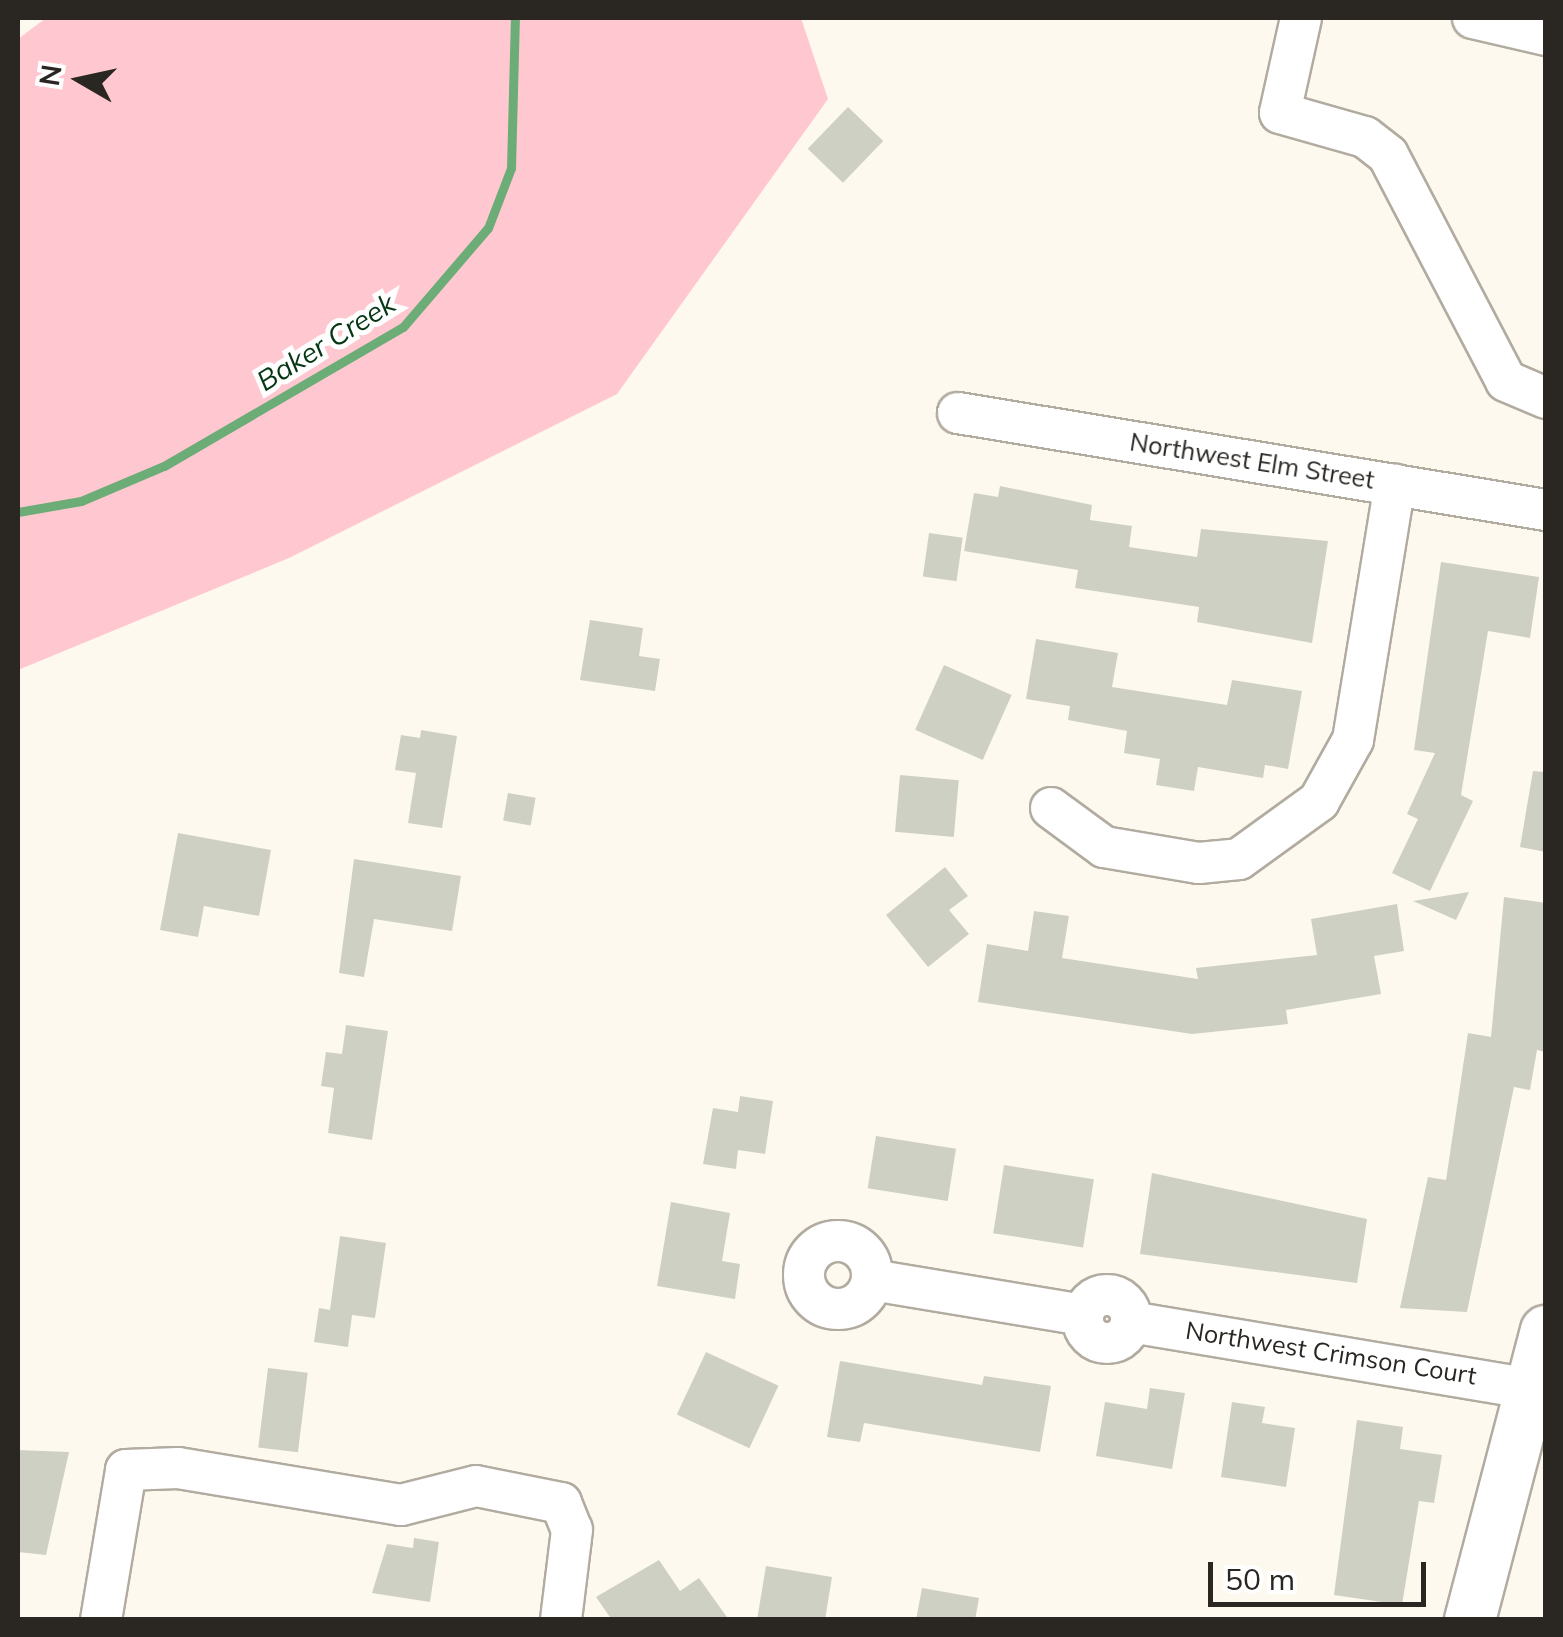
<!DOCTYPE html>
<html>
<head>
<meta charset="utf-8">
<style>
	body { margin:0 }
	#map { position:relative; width:1563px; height:1637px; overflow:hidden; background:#fef9ef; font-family:Mulish,sans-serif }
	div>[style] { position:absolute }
	.green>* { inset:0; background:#ffc8d0 }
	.stream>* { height:9px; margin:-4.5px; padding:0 4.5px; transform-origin:4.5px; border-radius:4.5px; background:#6cac77 }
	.building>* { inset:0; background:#cfd0c4; transform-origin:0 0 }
	.roads { filter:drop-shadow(2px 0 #b2aba0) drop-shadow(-2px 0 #b2aba0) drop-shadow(0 2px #b2aba0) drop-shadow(0 -2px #b2aba0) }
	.minor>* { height:40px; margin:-20px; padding:0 20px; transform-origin:20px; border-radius:20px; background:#fff }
	.minor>.ring { margin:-20px; padding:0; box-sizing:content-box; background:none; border:40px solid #fff; border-radius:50% }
	.major>* { height:50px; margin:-25px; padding:0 25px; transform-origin:25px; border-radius:25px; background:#fff }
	span { translate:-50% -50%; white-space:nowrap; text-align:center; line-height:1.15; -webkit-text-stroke:10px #fff; paint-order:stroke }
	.street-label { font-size:25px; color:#2a2723 }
	.water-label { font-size:28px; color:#043613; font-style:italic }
	.frame { position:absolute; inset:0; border:20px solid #2a2723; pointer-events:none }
	.north { position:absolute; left:30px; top:30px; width:100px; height:100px; -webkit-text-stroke:8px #fff; paint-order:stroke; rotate:279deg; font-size:28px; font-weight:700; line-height:40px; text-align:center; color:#2a2723 }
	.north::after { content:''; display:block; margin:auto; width:35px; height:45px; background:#2a2723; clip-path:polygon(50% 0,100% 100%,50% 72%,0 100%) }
	.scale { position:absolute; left:1208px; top:1562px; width:218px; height:45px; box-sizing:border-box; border:5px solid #2a2723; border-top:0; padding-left:12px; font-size:30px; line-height:35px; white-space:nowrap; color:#2a2723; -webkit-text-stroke:8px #fff; paint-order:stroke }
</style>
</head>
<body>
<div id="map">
	<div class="green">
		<div style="clip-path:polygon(46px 18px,801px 18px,828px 99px,617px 394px,289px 558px,18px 670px,18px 39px)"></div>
	</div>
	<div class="stream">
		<div style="left:18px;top:512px;width:64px;rotate:-9.9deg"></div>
		<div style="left:81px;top:501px;width:90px;rotate:-22.9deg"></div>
		<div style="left:164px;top:466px;width:276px;rotate:-30.2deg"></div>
		<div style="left:403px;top:327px;width:130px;rotate:-49.4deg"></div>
		<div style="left:488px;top:228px;width:64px;rotate:-69deg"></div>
		<div style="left:511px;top:168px;width:150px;rotate:-88.5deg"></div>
	</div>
	<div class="building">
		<div style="left:848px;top:107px;width:49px;height:58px;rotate:44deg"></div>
		<div style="clip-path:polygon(1000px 486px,1092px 505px,1090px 520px,1132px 526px,1129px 547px,1197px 557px,1201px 529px,1328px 541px,1312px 643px,1197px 622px,1199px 607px,1075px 588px,1078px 570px,964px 551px,974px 493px,998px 497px)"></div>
		<div style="left:929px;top:533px;width:34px;height:44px;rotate:8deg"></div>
		<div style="clip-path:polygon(1441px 562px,1539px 577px,1530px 638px,1488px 631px,1461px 795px,1473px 801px,1430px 891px,1392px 873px,1418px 819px,1407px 814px,1435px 753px,1414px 750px)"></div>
		<div style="clip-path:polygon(590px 620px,643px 628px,639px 656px,660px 659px,655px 691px,580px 680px)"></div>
		<div style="clip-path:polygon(1036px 639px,1118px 653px,1112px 687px,1227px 705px,1232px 680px,1302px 691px,1288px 769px,1265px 765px,1263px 778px,1198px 767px,1194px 791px,1156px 785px,1160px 759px,1124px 753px,1127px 731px,1068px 720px,1070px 706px,1026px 699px)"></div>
		<div style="left:944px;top:665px;width:74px;height:71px;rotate:24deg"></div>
		<div style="clip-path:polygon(421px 730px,457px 736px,442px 828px,408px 823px,416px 773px,395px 770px,401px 735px,420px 738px)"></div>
		<div style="clip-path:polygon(1533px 771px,1546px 772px,1546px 852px,1520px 847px)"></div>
		<div style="left:900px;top:775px;width:59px;height:57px;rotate:5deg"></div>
		<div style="left:508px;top:793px;width:28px;height:28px;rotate:10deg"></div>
		<div style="clip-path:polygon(178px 833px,271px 850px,259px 916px,204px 906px,198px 937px,160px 930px)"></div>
		<div style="clip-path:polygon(354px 859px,461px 876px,452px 931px,374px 919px,364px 977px,339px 973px)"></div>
		<div style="clip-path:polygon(945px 867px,968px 896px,949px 910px,969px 934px,928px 967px,886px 915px)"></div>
		<div style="clip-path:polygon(1469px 892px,1456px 920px,1413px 901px)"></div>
		<div style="clip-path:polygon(1504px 897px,1546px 903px,1546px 1052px,1537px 1050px,1530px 1090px,1514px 1087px,1467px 1312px,1400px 1308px,1428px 1177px,1446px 1180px,1468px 1033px,1491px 1037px)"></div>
		<div style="clip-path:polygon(1397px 904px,1404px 951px,1374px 956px,1381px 994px,1286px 1010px,1288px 1024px,1192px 1034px,978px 1002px,987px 944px,1028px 951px,1034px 911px,1069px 916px,1062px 958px,1198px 979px,1196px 968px,1317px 955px,1311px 919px)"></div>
		<div style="clip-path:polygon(346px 1025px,388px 1031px,372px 1140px,328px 1133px,334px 1088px,321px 1086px,326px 1052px,342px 1054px)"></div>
		<div style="clip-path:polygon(740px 1096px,773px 1101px,765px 1154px,738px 1150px,736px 1169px,703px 1164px,713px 1108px,738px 1112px)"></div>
		<div style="left:876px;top:1136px;width:81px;height:53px;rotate:9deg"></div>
		<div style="left:1004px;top:1165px;width:91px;height:69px;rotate:9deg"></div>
		<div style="clip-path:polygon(1152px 1173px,1367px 1219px,1357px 1283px,1140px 1254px)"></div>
		<div style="clip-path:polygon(671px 1202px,730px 1213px,722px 1261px,740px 1264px,735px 1299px,657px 1286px)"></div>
		<div style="clip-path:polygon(340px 1236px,386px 1243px,375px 1318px,352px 1315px,348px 1347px,314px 1342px,319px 1308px,330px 1310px)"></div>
		<div style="left:706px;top:1352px;width:80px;height:69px;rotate:25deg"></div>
		<div style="clip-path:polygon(840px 1361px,982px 1385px,984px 1376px,1051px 1386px,1040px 1452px,864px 1423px,860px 1442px,827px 1437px)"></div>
		<div style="left:268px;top:1368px;width:40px;height:80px;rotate:7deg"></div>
		<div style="clip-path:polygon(1150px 1388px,1185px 1393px,1172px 1469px,1096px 1456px,1105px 1402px,1147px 1409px)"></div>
		<div style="clip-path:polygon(1232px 1402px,1265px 1407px,1262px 1423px,1295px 1428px,1286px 1487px,1221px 1477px)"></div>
		<div style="clip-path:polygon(1357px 1420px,1403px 1427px,1400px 1449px,1442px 1455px,1434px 1503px,1419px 1501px,1402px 1605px,1334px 1595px)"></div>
		<div style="clip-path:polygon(18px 1450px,69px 1452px,46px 1555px,18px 1552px)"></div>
		<div style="clip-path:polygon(414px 1538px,439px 1542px,430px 1602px,372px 1593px,387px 1544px,413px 1548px)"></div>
		<div style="clip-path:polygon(659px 1560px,680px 1591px,699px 1578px,729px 1620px,612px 1620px,596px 1597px)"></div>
		<div style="clip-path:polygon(766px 1566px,832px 1577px,825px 1620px,757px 1620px)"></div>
		<div style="clip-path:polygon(922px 1588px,979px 1598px,975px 1620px,916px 1620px)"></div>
	</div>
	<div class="roads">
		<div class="minor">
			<div style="left:1301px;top:18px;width:97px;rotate:102.5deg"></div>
			<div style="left:1280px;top:113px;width:88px;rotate:15.8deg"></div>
			<div style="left:1365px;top:137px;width:29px;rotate:38deg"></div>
			<div style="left:1388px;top:155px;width:255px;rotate:62.4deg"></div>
			<div style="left:1506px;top:381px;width:43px;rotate:23deg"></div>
			<div style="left:1473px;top:18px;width:75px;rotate:13.1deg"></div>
			<div style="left:958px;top:413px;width:596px;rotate:9.37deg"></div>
			<div style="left:1051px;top:808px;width:66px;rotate:36.3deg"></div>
			<div style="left:1104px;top:847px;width:96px;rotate:9.6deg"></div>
			<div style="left:1199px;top:863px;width:40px;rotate:-5.7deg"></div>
			<div style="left:1239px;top:859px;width:99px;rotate:-35.9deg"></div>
			<div style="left:1319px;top:801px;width:70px;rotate:-60.9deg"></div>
			<div style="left:1353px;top:740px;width:259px;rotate:-80.7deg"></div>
			<div class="ring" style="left:804px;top:1241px;width:28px;height:28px"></div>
			<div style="left:872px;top:1280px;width:214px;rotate:9.4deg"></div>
			<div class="ring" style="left:1083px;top:1295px;width:8px;height:8px"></div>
			<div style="left:1131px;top:1322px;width:405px;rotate:9.5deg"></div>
			<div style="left:101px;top:1620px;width:152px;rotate:-80.5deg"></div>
			<div style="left:126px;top:1470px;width:52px;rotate:-2.2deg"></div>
			<div style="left:178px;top:1468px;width:226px;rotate:9.4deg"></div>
			<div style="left:401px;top:1505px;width:77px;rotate:-14.2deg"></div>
			<div style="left:476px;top:1486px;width:87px;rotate:11.3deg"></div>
			<div style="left:561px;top:1503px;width:29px;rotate:68deg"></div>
			<div style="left:572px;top:1530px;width:91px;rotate:97deg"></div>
		</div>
		<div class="major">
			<div style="left:1470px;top:1620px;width:299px;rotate:-75.3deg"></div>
		</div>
	</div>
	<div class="street-label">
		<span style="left:1252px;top:461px;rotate:9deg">Northwest Elm Street</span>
		<span style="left:1331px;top:1353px;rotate:9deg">Northwest Crimson Court</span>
	</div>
	<div class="water-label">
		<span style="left:326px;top:342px;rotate:-32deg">Baker Creek</span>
	</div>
	<div class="frame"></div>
	<div class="north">N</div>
	<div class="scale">50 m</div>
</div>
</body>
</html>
